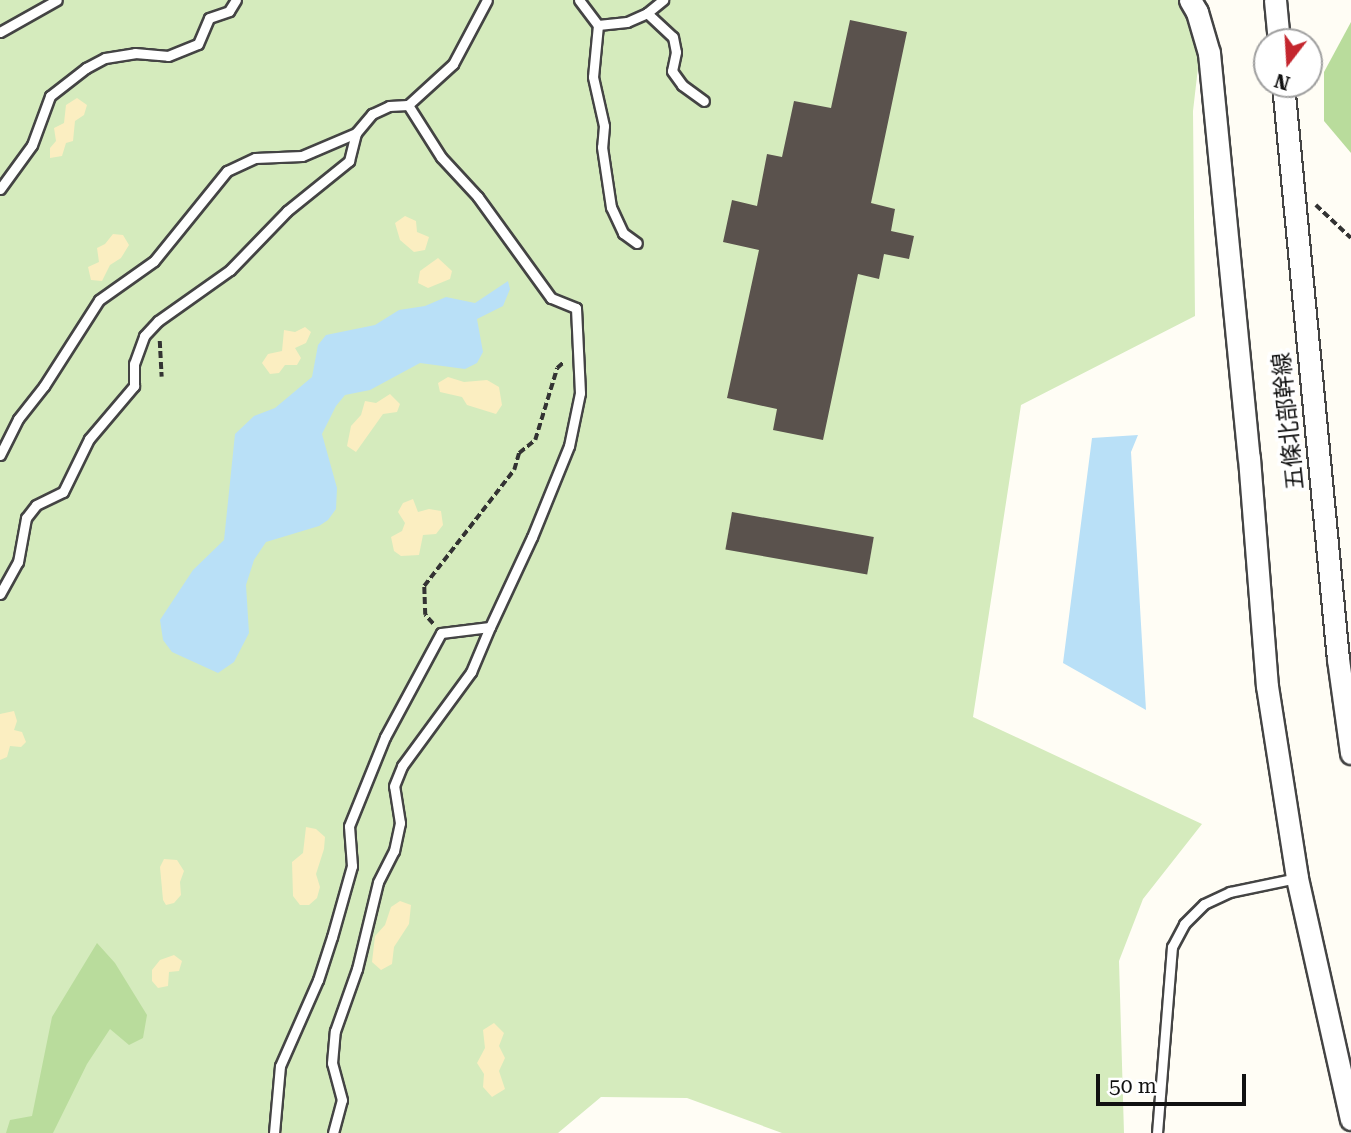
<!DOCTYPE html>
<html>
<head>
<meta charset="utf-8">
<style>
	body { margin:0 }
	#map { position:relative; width:1351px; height:1133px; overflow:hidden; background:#fffdf5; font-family:"Roboto Serif","Noto Sans JP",serif }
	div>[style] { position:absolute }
	.green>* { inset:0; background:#d5ebbd }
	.forest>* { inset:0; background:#b9dc9c }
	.sand>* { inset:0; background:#fbeec1 }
	.water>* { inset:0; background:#b9e0f7 }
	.building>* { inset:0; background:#5a524d; transform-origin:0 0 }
	.path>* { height:3.5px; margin-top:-1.75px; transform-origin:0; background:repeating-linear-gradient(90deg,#333 0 7px,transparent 0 10.5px) }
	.roads { filter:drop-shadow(2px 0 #444) drop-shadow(-2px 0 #444) drop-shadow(0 2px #444) drop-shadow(0 -2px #444) }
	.service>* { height:9px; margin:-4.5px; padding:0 4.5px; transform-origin:4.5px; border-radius:4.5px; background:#fff }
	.tertiary>* { height:21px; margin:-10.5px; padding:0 10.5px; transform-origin:10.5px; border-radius:10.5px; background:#fff }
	span { translate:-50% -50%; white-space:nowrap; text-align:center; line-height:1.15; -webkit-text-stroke:7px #fff; paint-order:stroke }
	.street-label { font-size:23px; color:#111 }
	.north { position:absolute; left:1253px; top:28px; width:70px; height:70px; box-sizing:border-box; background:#fff; border:2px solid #a0a0a0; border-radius:50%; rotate:197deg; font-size:19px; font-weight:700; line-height:28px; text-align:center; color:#111 }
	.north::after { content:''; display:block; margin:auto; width:24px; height:32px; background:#c4262e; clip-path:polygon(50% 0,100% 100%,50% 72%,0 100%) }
	.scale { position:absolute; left:1096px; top:1074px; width:150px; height:32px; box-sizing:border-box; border:4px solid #111; border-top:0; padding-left:9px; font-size:21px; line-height:24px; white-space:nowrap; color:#111; -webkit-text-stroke:5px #fff; paint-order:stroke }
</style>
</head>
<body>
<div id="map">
	<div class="green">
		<div style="clip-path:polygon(0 0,1183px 0,1199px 59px,1193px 111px,1195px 316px,1021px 405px,973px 717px,1202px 824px,1143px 899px,1119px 961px,1124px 1133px,782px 1133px,687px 1098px,601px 1097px,558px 1133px,0 1133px)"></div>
	</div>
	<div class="forest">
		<div style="clip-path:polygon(1351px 22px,1351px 153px,1324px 121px,1324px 72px)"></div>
		<div style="clip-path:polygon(97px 943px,115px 963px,147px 1015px,143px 1038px,129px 1045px,110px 1029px,87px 1064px,53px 1133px,6px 1133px,10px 1120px,32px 1116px,52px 1017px)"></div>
	</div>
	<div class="sand">
		<div style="clip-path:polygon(77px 98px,87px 105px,84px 115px,75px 121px,73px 141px,66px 143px,62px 156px,50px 158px,50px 148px,56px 141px,54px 128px,64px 123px,66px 105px)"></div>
		<div style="clip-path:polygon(405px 216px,416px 221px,417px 232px,429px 237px,425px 250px,414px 252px,400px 240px,395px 223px)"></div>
		<div style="clip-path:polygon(113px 234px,123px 235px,129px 245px,121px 258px,110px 265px,102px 281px,91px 280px,88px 267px,99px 262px,97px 248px,105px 244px)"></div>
		<div style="clip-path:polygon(438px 258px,452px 271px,450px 279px,428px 288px,418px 283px,420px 271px)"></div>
		<div style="clip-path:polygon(305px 327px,311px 332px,306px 343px,295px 348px,301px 358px,297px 365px,285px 365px,279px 373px,270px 374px,262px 363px,268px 354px,282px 351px,284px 330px,295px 332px)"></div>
		<div style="clip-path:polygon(448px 377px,464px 382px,487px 380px,499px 387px,502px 405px,496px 414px,467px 405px,462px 397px,440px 392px,438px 383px)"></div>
		<div style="clip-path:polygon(390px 394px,400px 404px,397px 412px,383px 414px,356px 452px,347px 446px,351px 426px,361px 415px,365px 401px,376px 403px)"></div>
		<div style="clip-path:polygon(413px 499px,418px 512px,429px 509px,441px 511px,443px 525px,436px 534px,423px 535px,419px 555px,401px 556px,394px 551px,391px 537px,402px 531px,405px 523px,398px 512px,403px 503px)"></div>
		<div style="clip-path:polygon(14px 711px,17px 721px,14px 730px,22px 732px,26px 742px,21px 747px,10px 746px,7px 757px,0 760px,0 714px)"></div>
		<div style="clip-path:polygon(306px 827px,316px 829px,325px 837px,324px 849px,316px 874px,320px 887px,317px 898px,309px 905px,300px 905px,293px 896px,292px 862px,303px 853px)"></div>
		<div style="clip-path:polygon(164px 859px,177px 860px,184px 871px,180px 882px,181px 895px,174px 903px,166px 905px,163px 900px,160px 867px)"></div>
		<div style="clip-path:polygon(400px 901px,411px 905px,409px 924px,394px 947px,392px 964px,381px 970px,372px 962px,375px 936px,385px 925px,391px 907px)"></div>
		<div style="clip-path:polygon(174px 955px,182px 961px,179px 971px,169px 972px,168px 986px,158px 988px,152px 981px,152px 970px,160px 960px)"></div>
		<div style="clip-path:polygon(494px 1023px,504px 1033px,499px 1046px,505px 1058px,499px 1071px,505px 1089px,492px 1097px,483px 1087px,484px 1074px,477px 1063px,485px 1048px,483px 1030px)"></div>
	</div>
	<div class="water">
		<div style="clip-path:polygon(508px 281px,510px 289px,503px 306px,477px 319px,483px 352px,477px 363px,465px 369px,420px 363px,370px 390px,345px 395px,336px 406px,322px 434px,337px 488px,336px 509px,328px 520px,319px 526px,266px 542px,254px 560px,246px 585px,249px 633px,234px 662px,218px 673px,172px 652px,163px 640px,160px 620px,193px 570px,224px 540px,235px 434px,254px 416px,275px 408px,312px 377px,318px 345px,326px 335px,375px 325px,399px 310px,425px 306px,446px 297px,475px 303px)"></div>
		<div style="clip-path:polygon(1138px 435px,1131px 452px,1146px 710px,1063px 663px,1092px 438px)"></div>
	</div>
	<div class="building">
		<div style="clip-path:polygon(850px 20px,907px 32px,871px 203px,895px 209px,891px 231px,914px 236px,909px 259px,884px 254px,879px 279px,858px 274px,823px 440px,773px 430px,777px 409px,727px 398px,759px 250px,723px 242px,732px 200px,757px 206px,767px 154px,782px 157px,794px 101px,831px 108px)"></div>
		<div style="left:732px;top:512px;width:144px;height:38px;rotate:10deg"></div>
	</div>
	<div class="path">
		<div style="left:1316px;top:205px;width:48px;rotate:43.3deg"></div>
		<div style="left:160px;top:341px;width:36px;rotate:87deg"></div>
		<div style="left:433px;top:624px;width:12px;rotate:-132deg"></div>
		<div style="left:425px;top:615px;width:29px;rotate:-92deg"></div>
		<div style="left:424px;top:586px;width:147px;rotate:-52.2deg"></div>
		<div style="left:514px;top:470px;width:18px;rotate:-74deg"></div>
		<div style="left:519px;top:453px;width:21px;rotate:-39deg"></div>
		<div style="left:535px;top:440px;width:75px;rotate:-73deg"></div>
		<div style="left:557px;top:368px;width:9px;rotate:-41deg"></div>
	</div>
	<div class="roads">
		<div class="service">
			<div style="left:579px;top:0;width:31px;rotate:53deg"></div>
			<div style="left:598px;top:25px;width:29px;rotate:-6deg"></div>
			<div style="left:627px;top:22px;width:22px;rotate:-24deg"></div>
			<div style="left:647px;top:13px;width:21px;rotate:-39deg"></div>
			<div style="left:647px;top:13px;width:35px;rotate:43deg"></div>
			<div style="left:673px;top:37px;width:15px;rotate:79deg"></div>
			<div style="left:676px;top:52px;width:19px;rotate:102deg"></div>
			<div style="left:672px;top:71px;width:17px;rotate:54deg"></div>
			<div style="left:682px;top:85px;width:27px;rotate:36deg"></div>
			<div style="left:598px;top:25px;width:52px;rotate:95.5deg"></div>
			<div style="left:593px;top:77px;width:50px;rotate:77.3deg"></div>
			<div style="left:604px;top:126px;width:21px;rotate:95deg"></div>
			<div style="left:602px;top:147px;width:61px;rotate:81.5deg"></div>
			<div style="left:611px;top:207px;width:29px;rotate:65deg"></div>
			<div style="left:623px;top:233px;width:17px;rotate:36deg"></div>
			<div style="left:0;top:32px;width:65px;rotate:-29.3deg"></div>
			<div style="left:0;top:189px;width:54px;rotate:-54deg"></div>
			<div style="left:32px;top:145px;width:52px;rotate:-69.8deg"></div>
			<div style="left:50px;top:96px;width:46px;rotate:-37.9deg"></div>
			<div style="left:86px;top:68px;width:21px;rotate:-28deg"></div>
			<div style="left:105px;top:58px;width:30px;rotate:-9deg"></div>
			<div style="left:135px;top:53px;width:33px;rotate:5deg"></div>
			<div style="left:168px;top:56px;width:32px;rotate:-22deg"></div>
			<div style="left:198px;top:44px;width:28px;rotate:-67deg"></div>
			<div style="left:209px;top:18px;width:21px;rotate:-19deg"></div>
			<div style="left:229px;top:11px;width:13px;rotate:-58deg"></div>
			<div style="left:0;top:455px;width:40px;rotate:-63.4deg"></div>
			<div style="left:18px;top:419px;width:42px;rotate:-51.8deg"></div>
			<div style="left:44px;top:386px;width:102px;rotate:-57.4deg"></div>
			<div style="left:99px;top:300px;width:67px;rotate:-35.3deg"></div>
			<div style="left:154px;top:261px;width:116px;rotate:-51deg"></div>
			<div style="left:227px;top:171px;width:31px;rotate:-25deg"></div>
			<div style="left:255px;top:158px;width:47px;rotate:-2.4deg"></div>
			<div style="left:302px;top:156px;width:59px;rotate:-23.1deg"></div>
			<div style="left:356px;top:133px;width:25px;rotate:-50deg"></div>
			<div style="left:372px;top:114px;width:19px;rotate:-25deg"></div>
			<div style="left:389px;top:106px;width:19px;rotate:-3deg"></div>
			<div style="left:0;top:594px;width:37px;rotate:-61deg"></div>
			<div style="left:18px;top:562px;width:45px;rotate:-79.7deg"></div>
			<div style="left:26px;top:518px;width:16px;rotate:-52deg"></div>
			<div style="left:36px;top:505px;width:30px;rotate:-26deg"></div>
			<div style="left:63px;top:492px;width:59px;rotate:-63.9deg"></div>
			<div style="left:89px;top:439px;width:70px;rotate:-49.7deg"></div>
			<div style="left:134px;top:386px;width:22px;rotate:-90deg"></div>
			<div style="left:134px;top:364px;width:30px;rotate:-70deg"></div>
			<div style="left:144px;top:336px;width:21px;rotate:-47deg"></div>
			<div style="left:158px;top:321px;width:88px;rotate:-35.3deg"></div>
			<div style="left:230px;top:270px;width:82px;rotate:-46deg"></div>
			<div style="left:287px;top:211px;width:80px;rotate:-38.9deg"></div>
			<div style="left:349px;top:161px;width:29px;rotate:-76deg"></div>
			<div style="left:274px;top:1133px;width:67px;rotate:-84.9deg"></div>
			<div style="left:280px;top:1066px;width:94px;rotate:-66.2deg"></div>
			<div style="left:318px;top:980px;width:45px;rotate:-72deg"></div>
			<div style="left:332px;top:937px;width:74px;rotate:-74.3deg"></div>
			<div style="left:352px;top:866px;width:40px;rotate:-94.3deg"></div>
			<div style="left:349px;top:826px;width:96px;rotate:-68deg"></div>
			<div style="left:385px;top:737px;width:118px;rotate:-61.7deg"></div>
			<div style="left:441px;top:633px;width:49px;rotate:-7deg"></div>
			<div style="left:490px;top:627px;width:99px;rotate:-65deg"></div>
			<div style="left:532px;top:537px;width:98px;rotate:-67.9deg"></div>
			<div style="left:569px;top:446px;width:54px;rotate:-78.3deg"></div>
			<div style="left:580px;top:393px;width:85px;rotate:-92.7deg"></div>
			<div style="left:576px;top:308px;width:27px;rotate:-158deg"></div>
			<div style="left:551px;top:298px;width:125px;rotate:-125.9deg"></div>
			<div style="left:478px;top:197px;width:54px;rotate:-132.8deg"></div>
			<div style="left:441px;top:157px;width:62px;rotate:-122.4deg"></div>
			<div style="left:408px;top:105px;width:61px;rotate:-42.3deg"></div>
			<div style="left:453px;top:64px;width:72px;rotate:-62deg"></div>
			<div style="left:333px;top:1133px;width:34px;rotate:-75deg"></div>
			<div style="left:342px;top:1100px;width:38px;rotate:-105deg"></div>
			<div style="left:332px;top:1063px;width:32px;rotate:-85deg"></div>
			<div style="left:335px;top:1031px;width:66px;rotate:-70.5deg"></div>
			<div style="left:357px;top:969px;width:89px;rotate:-76.4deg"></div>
			<div style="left:378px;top:882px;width:35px;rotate:-63deg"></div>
			<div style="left:394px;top:851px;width:29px;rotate:-78deg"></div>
			<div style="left:400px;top:823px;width:37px;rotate:-99deg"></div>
			<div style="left:394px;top:786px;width:22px;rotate:-68deg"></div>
			<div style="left:402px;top:766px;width:117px;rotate:-53.7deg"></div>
			<div style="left:471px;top:672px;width:49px;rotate:-67.1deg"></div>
			<div style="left:1157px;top:1133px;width:187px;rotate:-85.4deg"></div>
			<div style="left:1172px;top:947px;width:26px;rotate:-62deg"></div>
			<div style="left:1184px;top:924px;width:28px;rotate:-45deg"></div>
			<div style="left:1204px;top:904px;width:29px;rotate:-25deg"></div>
			<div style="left:1230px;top:892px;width:68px;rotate:-11.8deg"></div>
		</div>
		<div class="tertiary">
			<div style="left:1190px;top:0;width:14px;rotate:60deg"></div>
			<div style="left:1197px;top:12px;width:43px;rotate:73.7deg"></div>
			<div style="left:1209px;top:53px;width:407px;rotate:84.4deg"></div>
			<div style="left:1249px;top:458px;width:229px;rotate:85.5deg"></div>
			<div style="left:1267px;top:686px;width:194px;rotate:81.1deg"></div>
			<div style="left:1297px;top:878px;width:247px;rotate:77.4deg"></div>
			<div style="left:1275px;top:0;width:42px;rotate:84.6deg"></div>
			<div style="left:1283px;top:84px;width:578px;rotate:84.54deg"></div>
			<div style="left:1338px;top:659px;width:95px;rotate:82.1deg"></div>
		</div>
	</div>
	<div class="street-label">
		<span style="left:1289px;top:421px;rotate:-96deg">五條北部幹線</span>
	</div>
	<div class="north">N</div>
	<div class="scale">50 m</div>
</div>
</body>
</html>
